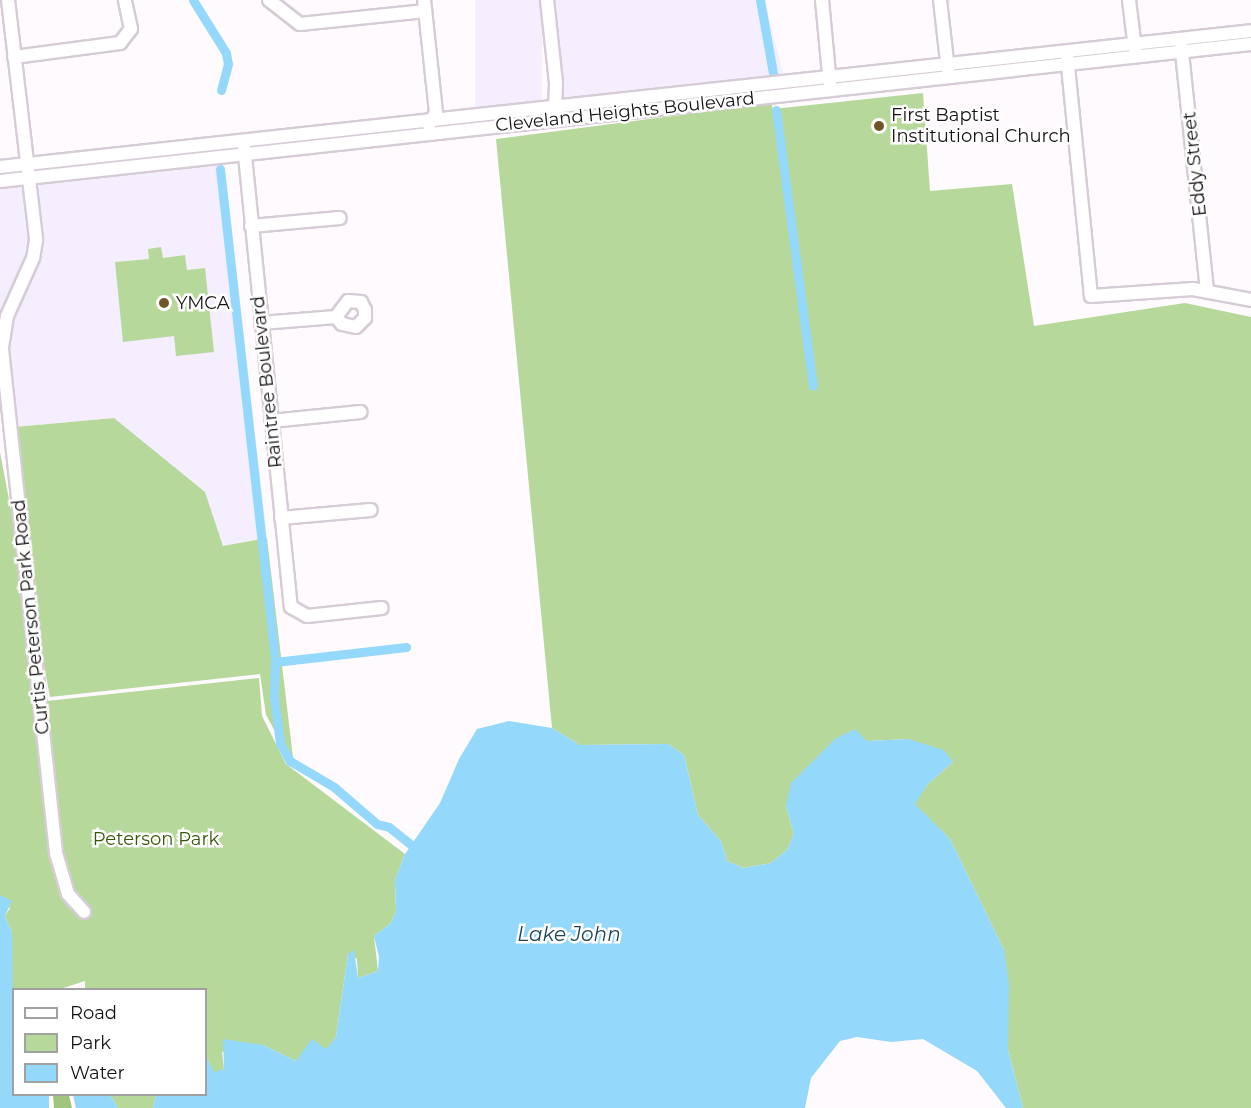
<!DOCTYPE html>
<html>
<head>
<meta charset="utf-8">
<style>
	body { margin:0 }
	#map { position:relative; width:1251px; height:1108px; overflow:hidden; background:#fefafe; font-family:Montserrat,sans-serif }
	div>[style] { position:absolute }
	.commercial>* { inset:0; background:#f5eeff; transform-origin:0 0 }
	.green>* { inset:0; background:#b7d89b }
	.forest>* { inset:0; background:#a0c67e }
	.water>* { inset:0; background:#94d8fc }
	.canal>* { height:9px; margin:-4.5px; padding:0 4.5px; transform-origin:4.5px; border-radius:4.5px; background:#94d8fc }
	.roads { filter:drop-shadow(2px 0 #d6ccd6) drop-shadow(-2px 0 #d6ccd6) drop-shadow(0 2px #d6ccd6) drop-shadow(0 -2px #d6ccd6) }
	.minor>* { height:12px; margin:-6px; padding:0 6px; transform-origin:6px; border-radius:6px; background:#fff }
	.dots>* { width:16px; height:16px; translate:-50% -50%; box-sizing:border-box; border:3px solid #fff; border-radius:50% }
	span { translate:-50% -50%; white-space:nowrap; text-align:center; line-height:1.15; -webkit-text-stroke:5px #fff; paint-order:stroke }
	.street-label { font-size:18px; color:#171316 }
	.poi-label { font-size:18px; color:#171316 }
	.left { translate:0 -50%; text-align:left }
	.park-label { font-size:18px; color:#365808 }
	.water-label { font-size:20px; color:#21475a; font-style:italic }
	.legend { position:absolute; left:12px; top:988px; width:195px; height:108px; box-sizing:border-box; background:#fff; border:2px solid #a2a1a2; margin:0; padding:8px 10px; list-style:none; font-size:18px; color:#171316 }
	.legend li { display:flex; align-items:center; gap:12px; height:30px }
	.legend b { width:30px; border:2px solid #a2a1a2 }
</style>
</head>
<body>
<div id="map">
	<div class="commercial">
		<div style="left:475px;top:0;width:67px;height:112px"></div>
		<div style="clip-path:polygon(552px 0,765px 0,784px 78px,562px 102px)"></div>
		<div style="clip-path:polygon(224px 160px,267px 538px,223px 547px,205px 492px,114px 418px,15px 427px,7px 349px,12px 318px,38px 259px,34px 182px)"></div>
		<div style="clip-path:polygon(24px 183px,31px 240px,28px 257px,0 322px,0 185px)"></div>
	</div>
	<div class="green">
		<div style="clip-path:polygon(923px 93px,930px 191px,1012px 184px,1034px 326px,1185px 303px,1251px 317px,1251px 1108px,1023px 1108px,1008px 1050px,1004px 950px,950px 839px,914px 804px,928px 784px,953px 762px,908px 739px,867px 741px,786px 806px,794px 834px,787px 850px,771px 863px,744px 868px,727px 861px,721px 841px,698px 815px,684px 755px,668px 744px,580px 745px,552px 728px,496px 139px,771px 103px,773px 109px)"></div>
		<div style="clip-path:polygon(161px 247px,163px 258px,185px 255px,187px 270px,205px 268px,214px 352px,176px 356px,174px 336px,123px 342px,115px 262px,149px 259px,148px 249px)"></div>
		<div style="clip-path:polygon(114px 418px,205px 492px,223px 546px,267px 538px,294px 766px,266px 715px,260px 674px,50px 697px,36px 623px,15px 427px)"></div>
		<div style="clip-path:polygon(0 452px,47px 701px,259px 678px,262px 716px,286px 764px,405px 854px,395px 880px,396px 912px,390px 924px,374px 936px,378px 971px,358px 978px,357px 959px,348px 954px,336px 1037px,326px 1050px,296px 1061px,263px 1045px,222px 1052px,224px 1069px,214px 1073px,206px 1056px,206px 990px,85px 989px,85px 981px,60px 989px,13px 992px,10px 987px,12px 932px,5px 916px,10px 908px,0 895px)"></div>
		<div style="clip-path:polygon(110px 1095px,156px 1095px,153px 1108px,118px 1108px)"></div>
	</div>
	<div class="forest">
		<div style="clip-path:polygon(53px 1095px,69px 1095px,72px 1108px,54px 1108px)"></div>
	</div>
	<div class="water">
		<div style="clip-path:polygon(509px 721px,552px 728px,580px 745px,668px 744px,684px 755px,698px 815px,721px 841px,727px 861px,744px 868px,771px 863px,787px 850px,794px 834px,786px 806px,791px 783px,835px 739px,855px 729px,867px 741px,908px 739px,944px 750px,953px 762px,928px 784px,915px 804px,950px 839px,1004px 950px,1009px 984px,1008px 1050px,1023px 1108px,1006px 1108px,977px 1071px,923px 1039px,891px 1042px,857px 1037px,840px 1041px,811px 1078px,805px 1108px,153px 1108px,156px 1095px,206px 1094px,206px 1056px,214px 1072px,224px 1069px,223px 1039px,263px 1045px,296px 1061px,312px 1039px,326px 1049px,336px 1037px,348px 954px,354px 950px,358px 978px,378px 971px,379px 957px,374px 936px,390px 924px,396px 912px,395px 880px,405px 854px,440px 803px,459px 759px,477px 729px)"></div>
		<div style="clip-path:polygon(0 895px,12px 901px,5px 916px,12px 932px,14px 1094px,49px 1095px,49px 1108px,0 1108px)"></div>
		<div style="clip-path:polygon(73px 1095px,110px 1095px,118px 1108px,76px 1108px)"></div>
	</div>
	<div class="canal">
		<div style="left:193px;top:0;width:62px;rotate:58.1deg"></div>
		<div style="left:226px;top:53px;width:11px;rotate:80deg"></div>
		<div style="left:228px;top:64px;width:27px;rotate:105deg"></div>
		<div style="left:760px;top:0;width:74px;rotate:79.9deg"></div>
		<div style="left:776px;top:110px;width:278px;rotate:82.4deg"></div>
		<div style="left:220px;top:169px;width:496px;rotate:83.6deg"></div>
		<div style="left:275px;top:662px;width:35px;rotate:92deg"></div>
		<div style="left:274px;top:697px;width:46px;rotate:82.6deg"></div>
		<div style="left:280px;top:743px;width:21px;rotate:61deg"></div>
		<div style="left:290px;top:761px;width:51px;rotate:30.6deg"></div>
		<div style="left:334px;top:787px;width:57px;rotate:40.7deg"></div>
		<div style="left:377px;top:824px;width:12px;rotate:14deg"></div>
		<div style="left:389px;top:827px;width:28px;rotate:39deg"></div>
		<div style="left:275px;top:662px;width:132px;rotate:-6.5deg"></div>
	</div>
	<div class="roads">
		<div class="minor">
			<div style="left:8px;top:0;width:242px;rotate:83.3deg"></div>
			<div style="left:36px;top:240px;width:18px;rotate:99deg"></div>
			<div style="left:33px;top:258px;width:64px;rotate:114.1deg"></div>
			<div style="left:7px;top:316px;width:33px;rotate:99deg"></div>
			<div style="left:2px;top:349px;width:507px;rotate:83.88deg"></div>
			<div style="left:56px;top:853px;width:43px;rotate:73.7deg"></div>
			<div style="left:68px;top:894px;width:24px;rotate:48deg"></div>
			<div style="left:269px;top:0;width:39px;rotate:38deg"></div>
			<div style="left:300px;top:24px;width:126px;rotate:-5.9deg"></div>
			<div style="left:424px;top:0;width:113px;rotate:83.9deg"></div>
			<div style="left:436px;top:112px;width:15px;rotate:118deg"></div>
			<div style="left:547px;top:0;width:83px;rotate:83.8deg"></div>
			<div style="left:556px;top:83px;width:32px;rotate:92deg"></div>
			<div style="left:822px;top:0;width:85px;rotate:84.6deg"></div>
			<div style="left:940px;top:0;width:70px;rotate:83.5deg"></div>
			<div style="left:1129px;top:0;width:49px;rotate:83deg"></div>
			<div style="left:1181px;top:43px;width:248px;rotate:84deg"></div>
			<div style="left:1067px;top:56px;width:241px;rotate:84.3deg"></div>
			<div style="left:1091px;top:296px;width:102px;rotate:-3.9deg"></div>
			<div style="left:1193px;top:289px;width:59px;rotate:10.7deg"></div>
			<div style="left:14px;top:57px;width:107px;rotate:-7.5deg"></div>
			<div style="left:120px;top:43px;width:18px;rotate:-52deg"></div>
			<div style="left:131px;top:29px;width:30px;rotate:-102deg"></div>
			<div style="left:244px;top:146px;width:463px;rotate:84.2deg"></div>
			<div style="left:291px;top:607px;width:18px;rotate:29deg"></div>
			<div style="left:307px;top:616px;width:75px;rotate:-6.1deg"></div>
			<div style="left:0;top:167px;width:1258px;rotate:-6.2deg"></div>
			<div style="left:0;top:181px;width:1258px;rotate:-6.25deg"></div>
			<div style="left:251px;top:226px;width:89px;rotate:-5.1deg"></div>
			<div style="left:261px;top:323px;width:75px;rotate:-4.6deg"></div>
			<div style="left:336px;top:317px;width:9px;rotate:49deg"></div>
			<div style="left:342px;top:324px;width:14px;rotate:12deg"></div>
			<div style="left:356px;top:327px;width:13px;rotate:-45deg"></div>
			<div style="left:365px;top:318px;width:8px;rotate:-90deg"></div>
			<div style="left:365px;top:310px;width:9px;rotate:-117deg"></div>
			<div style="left:361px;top:302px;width:13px;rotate:-176deg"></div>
			<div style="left:348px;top:301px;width:20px;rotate:127deg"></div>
			<div style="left:271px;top:421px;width:90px;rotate:-5.7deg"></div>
			<div style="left:281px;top:518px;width:90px;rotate:-5.1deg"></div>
		</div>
	</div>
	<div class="dots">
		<div style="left:879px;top:126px;background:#6f5627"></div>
		<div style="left:164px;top:303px;background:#6f5627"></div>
	</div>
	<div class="street-label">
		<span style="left:625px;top:112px;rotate:-6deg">Cleveland Heights Boulevard</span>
		<span style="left:1195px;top:164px;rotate:-96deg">Eddy Street</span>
		<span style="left:267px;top:382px;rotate:-96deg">Raintree Boulevard</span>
		<span style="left:31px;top:617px;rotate:-96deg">Curtis Peterson Park Road</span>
	</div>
	<div class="poi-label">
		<span class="left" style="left:891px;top:126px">First Baptist<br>Institutional Church</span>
		<span class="left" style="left:176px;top:303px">YMCA</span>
	</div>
	<div class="park-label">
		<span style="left:156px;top:839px">Peterson Park</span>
	</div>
	<div class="water-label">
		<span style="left:569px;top:934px">Lake John</span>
	</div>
	<ul class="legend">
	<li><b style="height:8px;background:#fff"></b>Road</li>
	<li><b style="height:16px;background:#b7d89b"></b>Park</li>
	<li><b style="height:16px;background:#94d8fc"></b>Water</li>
	</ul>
</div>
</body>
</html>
